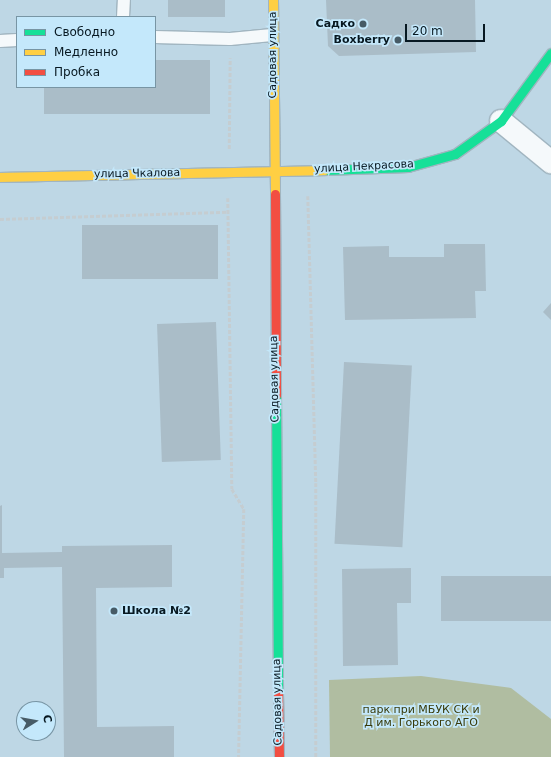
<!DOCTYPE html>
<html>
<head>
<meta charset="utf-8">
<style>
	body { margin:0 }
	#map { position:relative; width:551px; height:757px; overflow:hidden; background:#bed7e5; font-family:"DejaVu Sans",sans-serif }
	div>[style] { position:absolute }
	.green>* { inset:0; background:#b0bda1 }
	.building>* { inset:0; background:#aabdc8; transform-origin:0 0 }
	.path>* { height:2.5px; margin-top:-1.25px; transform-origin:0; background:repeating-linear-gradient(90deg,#c5cdd1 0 4px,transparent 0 6px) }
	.roads { filter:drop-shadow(1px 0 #a1b5c0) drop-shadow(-1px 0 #a1b5c0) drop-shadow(0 1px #a1b5c0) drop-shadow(0 -1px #a1b5c0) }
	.lane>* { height:12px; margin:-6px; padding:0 6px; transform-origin:6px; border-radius:6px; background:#f5f9fb }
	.street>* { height:22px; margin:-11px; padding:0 11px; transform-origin:11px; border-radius:11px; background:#f5f9fb }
	.fast>* { height:9px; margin:-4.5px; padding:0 4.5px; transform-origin:4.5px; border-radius:4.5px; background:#16e098 }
	.slow>* { height:9px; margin:-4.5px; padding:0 4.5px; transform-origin:4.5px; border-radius:4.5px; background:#ffcf43 }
	.jam>* { height:9px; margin:-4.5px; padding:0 4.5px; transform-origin:4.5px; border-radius:4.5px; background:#f24e42 }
	.dots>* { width:11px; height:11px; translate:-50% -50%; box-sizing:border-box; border:2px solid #c4e8fb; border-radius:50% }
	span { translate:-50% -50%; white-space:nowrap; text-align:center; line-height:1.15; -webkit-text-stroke:3.5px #c4e8fb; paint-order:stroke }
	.poi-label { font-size:11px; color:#071821; font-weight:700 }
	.right { translate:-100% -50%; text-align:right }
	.left { translate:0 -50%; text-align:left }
	.street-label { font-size:11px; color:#071821 }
	.park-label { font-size:11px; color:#383a09 }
	.legend { position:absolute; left:16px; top:16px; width:140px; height:72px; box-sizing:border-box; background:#c4e8fb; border:1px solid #7895a4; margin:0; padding:5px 7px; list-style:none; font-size:12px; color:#071821 }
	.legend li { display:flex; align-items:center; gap:8px; height:20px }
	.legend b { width:20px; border:1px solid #7895a4 }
	.north { position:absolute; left:16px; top:701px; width:40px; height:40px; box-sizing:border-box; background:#c4e8fb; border:1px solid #7895a4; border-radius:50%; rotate:79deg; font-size:11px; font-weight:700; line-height:16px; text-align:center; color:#071821 }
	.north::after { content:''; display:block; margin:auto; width:14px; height:18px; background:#475b66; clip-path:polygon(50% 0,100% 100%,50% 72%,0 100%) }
	.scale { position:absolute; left:405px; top:24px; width:80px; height:18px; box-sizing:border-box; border:2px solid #071821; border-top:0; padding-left:5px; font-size:12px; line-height:14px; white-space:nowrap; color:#071821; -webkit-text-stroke:3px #c4e8fb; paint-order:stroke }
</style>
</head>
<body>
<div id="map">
	<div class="green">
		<div style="clip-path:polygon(421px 676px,511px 688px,551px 719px,551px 757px,330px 757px,329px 680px)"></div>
	</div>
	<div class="building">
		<div style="left:168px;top:0;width:57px;height:17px"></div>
		<div style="clip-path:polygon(326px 0,475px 0,476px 52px,339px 56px,328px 46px)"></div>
		<div style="clip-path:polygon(155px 60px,210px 60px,210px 114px,44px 114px,44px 87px,155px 87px)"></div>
		<div style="left:218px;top:225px;width:54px;height:136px;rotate:90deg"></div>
		<div style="clip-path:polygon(444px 244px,485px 244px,486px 291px,475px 291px,476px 318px,345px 320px,343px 247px,389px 246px,389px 257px,444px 257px)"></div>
		<div style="clip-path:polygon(551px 303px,551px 320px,543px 312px)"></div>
		<div style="left:216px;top:322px;width:138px;height:59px;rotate:88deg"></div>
		<div style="left:344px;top:362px;width:68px;height:182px;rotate:3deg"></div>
		<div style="clip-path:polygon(2px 505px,2px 553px,62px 552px,62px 546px,172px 545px,172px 587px,96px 588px,97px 727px,174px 726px,174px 757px,64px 757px,62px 567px,4px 568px,4px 578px,0 578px,0 506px)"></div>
		<div style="clip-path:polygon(411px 568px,411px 603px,397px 603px,398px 665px,343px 666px,342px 569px)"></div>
		<div style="left:551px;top:576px;width:45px;height:110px;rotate:90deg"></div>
	</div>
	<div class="path">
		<div style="left:229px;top:149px;width:91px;rotate:-89.4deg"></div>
		<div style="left:308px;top:196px;width:287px;rotate:88.4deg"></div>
		<div style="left:316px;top:483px;width:274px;rotate:90deg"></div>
		<div style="left:228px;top:198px;width:291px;rotate:89.2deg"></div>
		<div style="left:232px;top:489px;width:23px;rotate:59deg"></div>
		<div style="left:244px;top:509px;width:248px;rotate:91.2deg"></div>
		<div style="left:0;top:219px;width:228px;rotate:-1.8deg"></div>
	</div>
	<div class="roads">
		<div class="lane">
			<div style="left:123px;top:17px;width:17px;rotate:-87deg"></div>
			<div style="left:155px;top:37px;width:75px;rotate:1.5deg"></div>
			<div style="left:230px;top:39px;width:42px;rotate:-5.4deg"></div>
			<div style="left:0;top:41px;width:17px;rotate:-3deg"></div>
		</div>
		<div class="street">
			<div style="left:501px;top:121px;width:65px;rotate:39.4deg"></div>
		</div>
		<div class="fast">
			<div style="left:324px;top:170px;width:84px;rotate:-2deg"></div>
			<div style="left:408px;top:167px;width:49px;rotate:-15.5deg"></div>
			<div style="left:455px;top:154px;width:57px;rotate:-35.7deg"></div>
			<div style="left:501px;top:121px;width:84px;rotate:-53.7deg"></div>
			<div style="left:276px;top:395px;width:298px;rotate:89.6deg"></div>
		</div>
		<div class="slow">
			<div style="left:273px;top:0;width:194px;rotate:89.4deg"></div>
			<div style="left:0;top:177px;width:324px;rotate:-1.2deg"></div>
		</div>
		<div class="jam">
			<div style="left:275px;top:194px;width:201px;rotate:89.7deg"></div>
			<div style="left:278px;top:693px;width:64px;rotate:89.1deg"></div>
		</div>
	</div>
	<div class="dots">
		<div style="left:363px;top:24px;background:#475b66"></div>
		<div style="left:398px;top:40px;background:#475b66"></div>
		<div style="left:114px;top:611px;background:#475b66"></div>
	</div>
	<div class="poi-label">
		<span class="right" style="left:355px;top:24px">Садко</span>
		<span class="right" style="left:390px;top:40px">Boxberry</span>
		<span class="left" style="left:122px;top:611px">Школа №2</span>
	</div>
	<div class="street-label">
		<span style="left:273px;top:55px;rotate:-90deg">Садовая улица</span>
		<span style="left:364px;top:167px;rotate:-3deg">улица Некрасова</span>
		<span style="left:137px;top:174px;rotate:-1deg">улица Чкалова</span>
		<span style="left:275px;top:379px;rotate:-91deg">Садовая улица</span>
		<span style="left:278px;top:702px;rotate:-91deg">Садовая улица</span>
	</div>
	<div class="park-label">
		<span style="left:421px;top:717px">парк при МБУК СК и<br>Д им. Горького АГО</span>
	</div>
	<ul class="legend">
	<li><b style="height:5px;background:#16e098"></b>Свободно</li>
	<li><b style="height:5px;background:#ffcf43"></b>Медленно</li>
	<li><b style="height:5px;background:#f24e42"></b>Пробка</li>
	</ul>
	<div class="north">С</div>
	<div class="scale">20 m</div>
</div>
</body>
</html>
